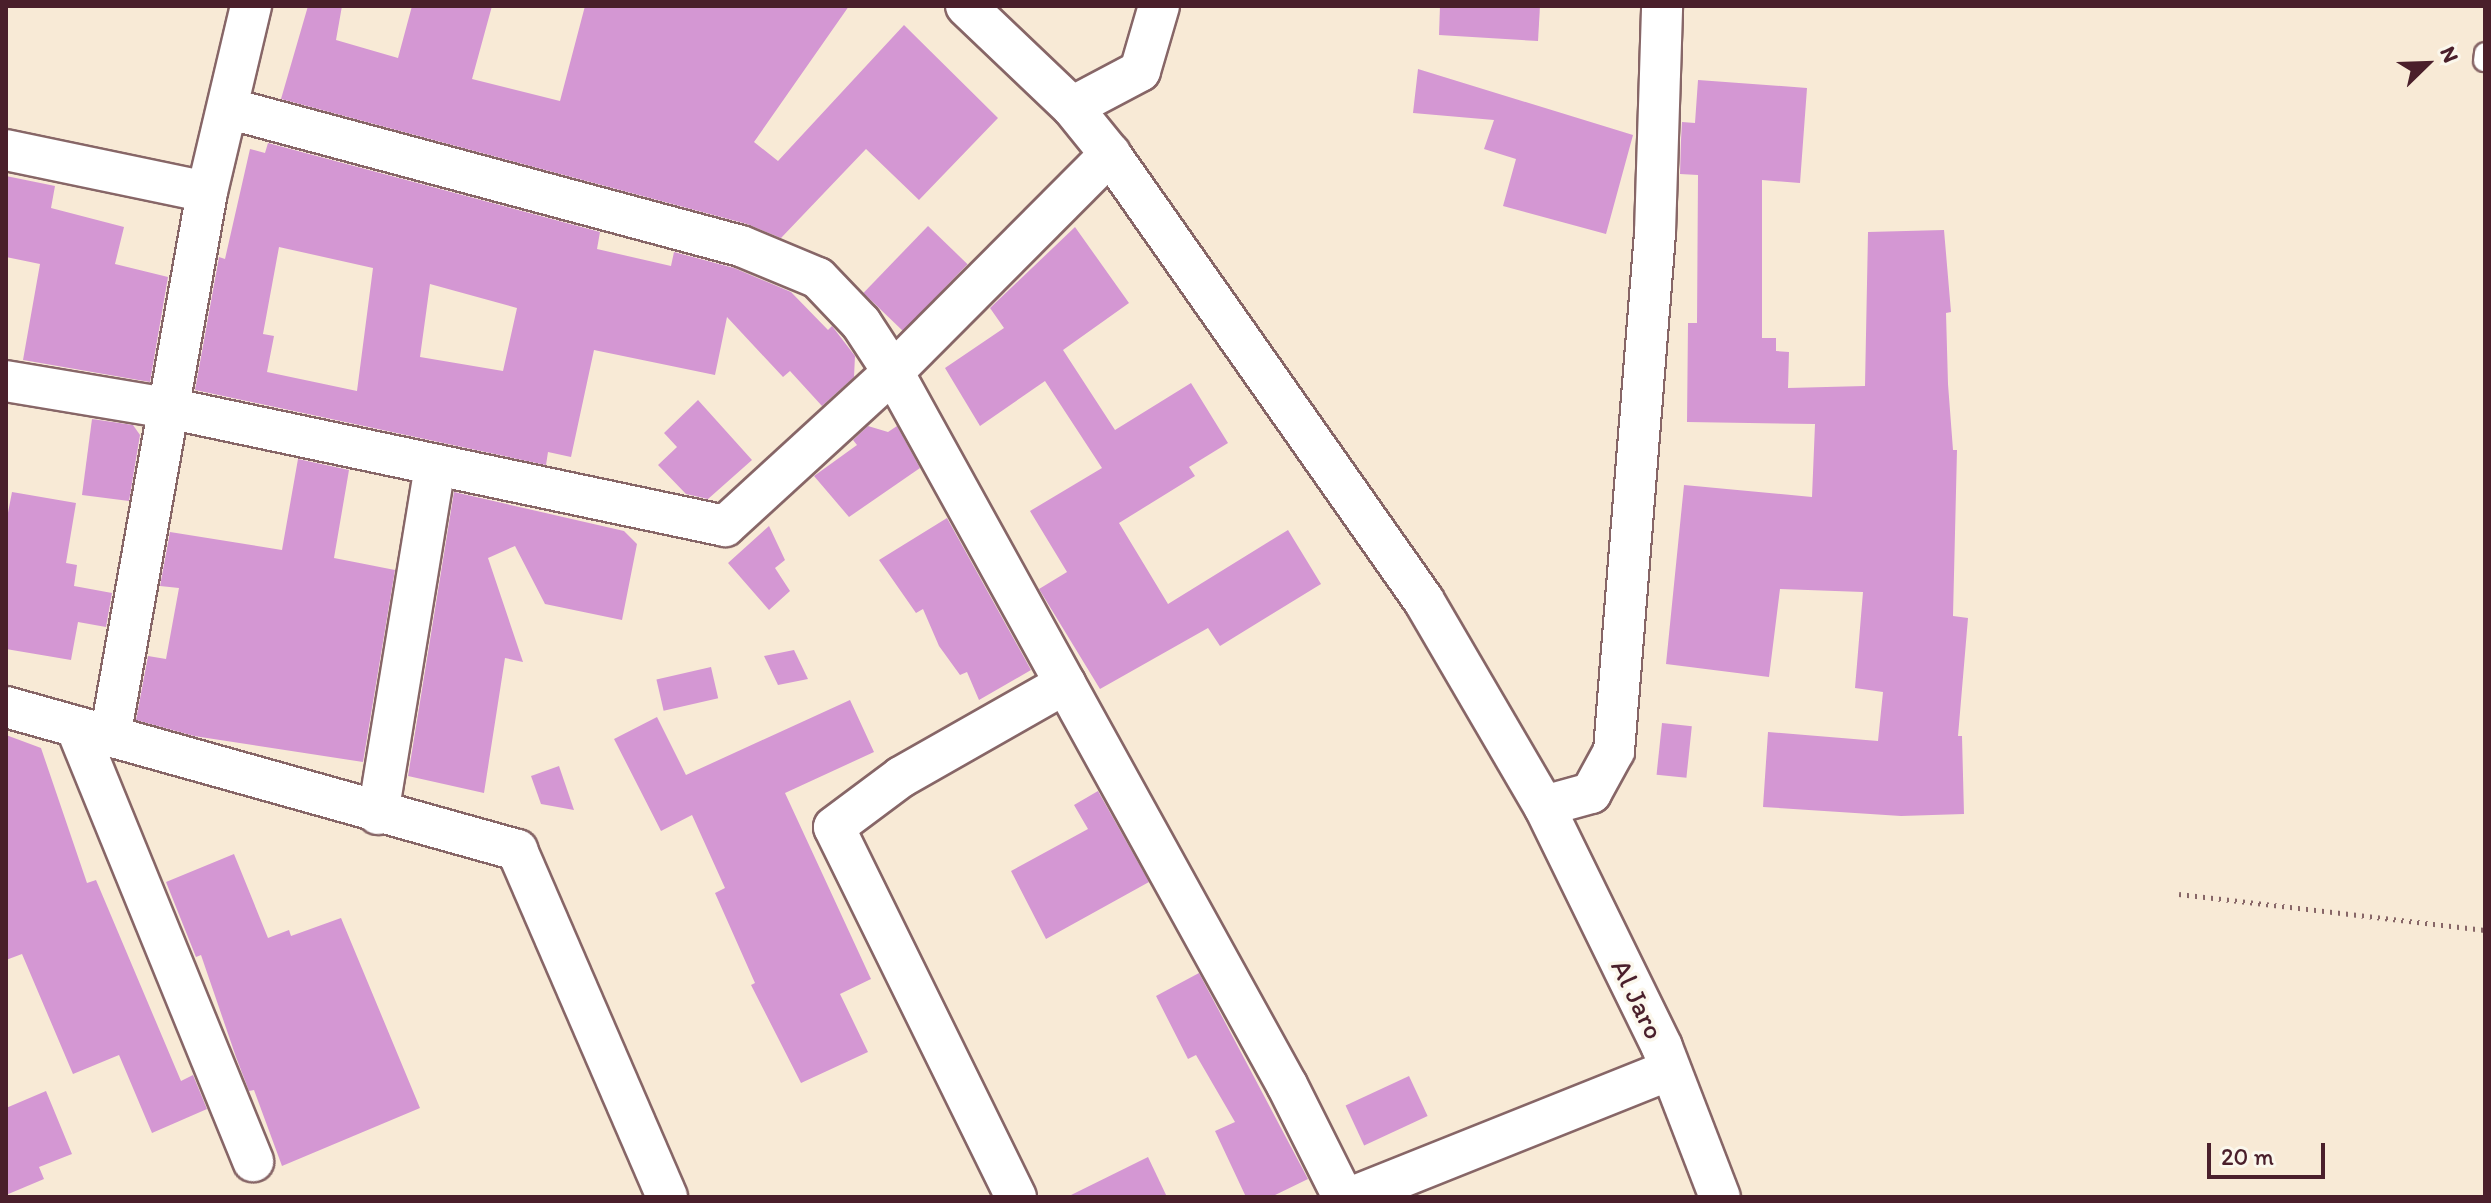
<!DOCTYPE html>
<html>
<head>
<meta charset="utf-8">
<style>
	body { margin:0 }
	#map { position:relative; width:2491px; height:1203px; overflow:hidden; background:#f8ead6; font-family:Itim,sans-serif }
	div>[style] { position:absolute }
	.building>* { inset:0; background:#d497d3; transform-origin:0 0 }
	.path>* { height:5px; margin-top:-2.5px; transform-origin:0; background:repeating-linear-gradient(90deg,#876667 0 2px,transparent 0 8px) }
	.roads { filter:drop-shadow(2px 0 #876667) drop-shadow(-2px 0 #876667) drop-shadow(0 2px #876667) drop-shadow(0 -2px #876667) }
	.service>* { height:20px; margin:-10px; padding:0 10px; transform-origin:10px; border-radius:10px; background:#fff }
	.minor>* { height:40px; margin:-20px; padding:0 20px; transform-origin:20px; border-radius:20px; background:#fff }
	span { translate:-50% -50%; white-space:nowrap; text-align:center; line-height:1.15; -webkit-text-stroke:7px #fbf7ec; paint-order:stroke }
	.street-label { font-size:28px; color:#4a1f2b }
	.frame { position:absolute; inset:0; border:8px solid #4a1f2b; pointer-events:none }
	.north { position:absolute; left:2387px; top:24px; width:80px; height:80px; -webkit-text-stroke:6px #fbf7ec; paint-order:stroke; rotate:67deg; font-size:22px; font-weight:700; line-height:32px; text-align:center; color:#4a1f2b }
	.north::after { content:''; display:block; margin:auto; width:28px; height:36px; background:#4a1f2b; clip-path:polygon(50% 0,100% 100%,50% 72%,0 100%) }
	.scale { position:absolute; left:2207px; top:1143px; width:118px; height:36px; box-sizing:border-box; border:4px solid #4a1f2b; border-top:0; padding-left:10px; font-size:24px; line-height:28px; white-space:nowrap; color:#4a1f2b; -webkit-text-stroke:6px #fbf7ec; paint-order:stroke }
</style>
</head>
<body>
<div id="map">
	<div class="building">
		<div style="clip-path:polygon(308px 6px,342px 6px,336px 40px,398px 58px,412px 6px,492px 6px,472px 79px,560px 101px,585px 6px,849px 6px,754px 142px,778px 161px,904px 25px,998px 118px,919px 200px,866px 149px,781px 238px,747px 224px,281px 99px)"></div>
		<div style="clip-path:polygon(1440px 6px,1540px 6px,1538px 41px,1439px 35px)"></div>
		<div style="clip-path:polygon(1418px 69px,1633px 135px,1606px 234px,1503px 206px,1516px 159px,1484px 149px,1494px 120px,1413px 113px)"></div>
		<div style="clip-path:polygon(1698px 80px,1807px 88px,1800px 183px,1762px 180px,1762px 338px,1776px 338px,1776px 351px,1789px 352px,1788px 388px,1865px 386px,1868px 232px,1944px 230px,1951px 312px,1946px 313px,1948px 384px,1953px 450px,1957px 450px,1953px 616px,1968px 618px,1958px 736px,1962px 736px,1964px 814px,1901px 816px,1763px 807px,1768px 732px,1878px 741px,1883px 692px,1855px 688px,1863px 592px,1780px 589px,1769px 677px,1666px 664px,1684px 485px,1812px 497px,1815px 424px,1687px 422px,1688px 323px,1697px 323px,1698px 175px,1680px 174px,1681px 140px,1682px 122px,1695px 123px)"></div>
		<div style="clip-path:polygon(evenodd,268px 143px,600px 232px,597px 249px,671px 266px,674px 252px,734px 268px,791px 292px,828px 330px,832px 326px,855px 356px,854px 377px,822px 406px,790px 371px,783px 377px,727px 317px,715px 375px,594px 350px,571px 457px,548px 452px,546px 465px,195px 390px,219px 257px,225px 259px,250px 149px,265px 153px,268px 143px,279px 247px,373px 268px,357px 391px,267px 372px,274px 336px,263px 334px,279px 247px,268px 143px,430px 284px,517px 308px,503px 371px,420px 357px,430px 284px)"></div>
		<div style="clip-path:polygon(6px 176px,55px 186px,51px 208px,124px 227px,115px 264px,168px 277px,150px 382px,23px 360px,40px 264px,6px 257px)"></div>
		<div style="left:928px;top:226px;width:55px;height:93px;rotate:44deg"></div>
		<div style="clip-path:polygon(1075px 227px,1129px 303px,1063px 350px,1115px 430px,1191px 383px,1228px 443px,1189px 467px,1195px 476px,1119px 523px,1168px 604px,1288px 530px,1321px 584px,1220px 646px,1208px 628px,1100px 689px,1039px 589px,1067px 572px,1030px 511px,1102px 468px,1045px 381px,980px 426px,945px 368px,1004px 328px,990px 308px)"></div>
		<div style="clip-path:polygon(698px 400px,752px 460px,708px 499px,686px 494px,658px 465px,677px 447px,664px 433px)"></div>
		<div style="clip-path:polygon(92px 419px,133px 425px,140px 435px,129px 501px,82px 495px)"></div>
		<div style="clip-path:polygon(868px 426px,888px 432px,897px 426px,920px 468px,849px 517px,814px 476px,857px 445px,853px 440px)"></div>
		<div style="clip-path:polygon(298px 459px,349px 470px,334px 558px,395px 570px,363px 762px,194px 736px,136px 720px,148px 656px,166px 659px,179px 588px,160px 586px,170px 532px,282px 550px)"></div>
		<div style="clip-path:polygon(12px 492px,76px 503px,66px 563px,77px 565px,74px 586px,112px 593px,106px 627px,78px 622px,71px 660px,6px 649px,6px 523px)"></div>
		<div style="clip-path:polygon(454px 492px,624px 531px,637px 544px,622px 620px,545px 604px,515px 546px,488px 558px,523px 662px,505px 658px,484px 793px,408px 776px)"></div>
		<div style="clip-path:polygon(947px 518px,1031px 670px,979px 700px,967px 672px,960px 675px,939px 646px,923px 609px,916px 613px,879px 560px)"></div>
		<div style="clip-path:polygon(769px 526px,785px 560px,775px 568px,790px 591px,769px 610px,728px 563px)"></div>
		<div style="clip-path:polygon(794px 650px,808px 679px,778px 685px,764px 656px)"></div>
		<div style="left:711px;top:667px;width:32px;height:56px;rotate:77deg"></div>
		<div style="clip-path:polygon(850px 700px,874px 752px,785px 793px,871px 979px,840px 994px,868px 1052px,801px 1083px,751px 985px,755px 983px,715px 893px,725px 888px,692px 815px,661px 831px,614px 739px,657px 717px,686px 775px)"></div>
		<div style="left:1662px;top:723px;width:30px;height:52px;rotate:6deg"></div>
		<div style="clip-path:polygon(6px 735px,41px 748px,87px 883px,96px 880px,181px 1081px,193px 1075px,207px 1109px,152px 1133px,119px 1055px,73px 1074px,22px 954px,6px 960px)"></div>
		<div style="clip-path:polygon(559px 766px,574px 810px,541px 804px,531px 776px)"></div>
		<div style="clip-path:polygon(1098px 791px,1149px 882px,1046px 939px,1011px 871px,1088px 829px,1074px 805px)"></div>
		<div style="clip-path:polygon(234px 854px,268px 938px,289px 930px,291px 936px,341px 918px,420px 1108px,282px 1166px,254px 1090px,249px 1091px,236px 1057px,201px 955px,196px 957px,166px 882px)"></div>
		<div style="clip-path:polygon(1199px 973px,1308px 1179px,1271px 1197px,1246px 1197px,1215px 1131px,1235px 1122px,1196px 1055px,1188px 1059px,1156px 996px)"></div>
		<div style="left:1409px;top:1076px;width:44px;height:70px;rotate:65deg"></div>
		<div style="clip-path:polygon(46px 1091px,72px 1154px,39px 1167px,44px 1179px,6px 1195px,6px 1108px)"></div>
		<div style="clip-path:polygon(1148px 1157px,1167px 1197px,1067px 1197px)"></div>
	</div>
	<div class="path">
		<div style="left:2179px;top:894px;width:308px;rotate:6.7deg"></div>
	</div>
	<div class="roads">
		<div class="service">
			<div style="left:2484px;top:61px;width:8px;rotate:-83deg"></div>
		</div>
		<div class="minor">
			<div style="left:966px;top:6px;width:146px;rotate:43.6deg"></div>
			<div style="left:1072px;top:107px;width:60px;rotate:51deg"></div>
			<div style="left:1110px;top:154px;width:546px;rotate:54.91deg"></div>
			<div style="left:1424px;top:601px;width:238px;rotate:59.7deg"></div>
			<div style="left:1544px;top:806px;width:268px;rotate:63.9deg"></div>
			<div style="left:1662px;top:1047px;width:161px;rotate:68.9deg"></div>
			<div style="left:1072px;top:107px;width:77px;rotate:-27.9deg"></div>
			<div style="left:1140px;top:71px;width:68px;rotate:-73.7deg"></div>
			<div style="left:231px;top:109px;width:528px;rotate:15.04deg"></div>
			<div style="left:741px;top:246px;width:83px;rotate:22.6deg"></div>
			<div style="left:818px;top:278px;width:62px;rotate:46.3deg"></div>
			<div style="left:861px;top:323px;width:59px;rotate:56.9deg"></div>
			<div style="left:893px;top:372px;width:815px;rotate:61.08deg"></div>
			<div style="left:1287px;top:1085px;width:125px;rotate:63.4deg"></div>
			<div style="left:6px;top:150px;width:205px;rotate:11.8deg"></div>
			<div style="left:6px;top:381px;width:164px;rotate:9.5deg"></div>
			<div style="left:168px;top:408px;width:569px;rotate:11.96deg"></div>
			<div style="left:725px;top:526px;width:228px;rotate:-42.5deg"></div>
			<div style="left:893px;top:372px;width:308px;rotate:-45.1deg"></div>
			<div style="left:6px;top:707px;width:531px;rotate:15.63deg"></div>
			<div style="left:517px;top:850px;width:378px;rotate:66.6deg"></div>
			<div style="left:76px;top:727px;width:469px;rotate:67.8deg"></div>
			<div style="left:110px;top:737px;width:554px;rotate:-79.91deg"></div>
			<div style="left:207px;top:192px;width:191px;rotate:-76.7deg"></div>
			<div style="left:1544px;top:806px;width:49px;rotate:-15.5deg"></div>
			<div style="left:1591px;top:793px;width:48px;rotate:-61.3deg"></div>
			<div style="left:1614px;top:751px;width:520px;rotate:-85.47deg"></div>
			<div style="left:1655px;top:233px;width:227px;rotate:-88.2deg"></div>
			<div style="left:378px;top:814px;width:353px;rotate:-80.7deg"></div>
			<div style="left:1016px;top:1197px;width:412px;rotate:-116.2deg"></div>
			<div style="left:834px;top:827px;width:84px;rotate:-36.7deg"></div>
			<div style="left:901px;top:777px;width:189px;rotate:-29.6deg"></div>
			<div style="left:1352px;top:1197px;width:342px;rotate:-21.8deg"></div>
		</div>
	</div>
	<div class="street-label">
		<span style="left:1638px;top:999px;rotate:64deg">Al Jaro</span>
	</div>
	<div class="frame"></div>
	<div class="north">N</div>
	<div class="scale">20 m</div>
</div>
</body>
</html>
